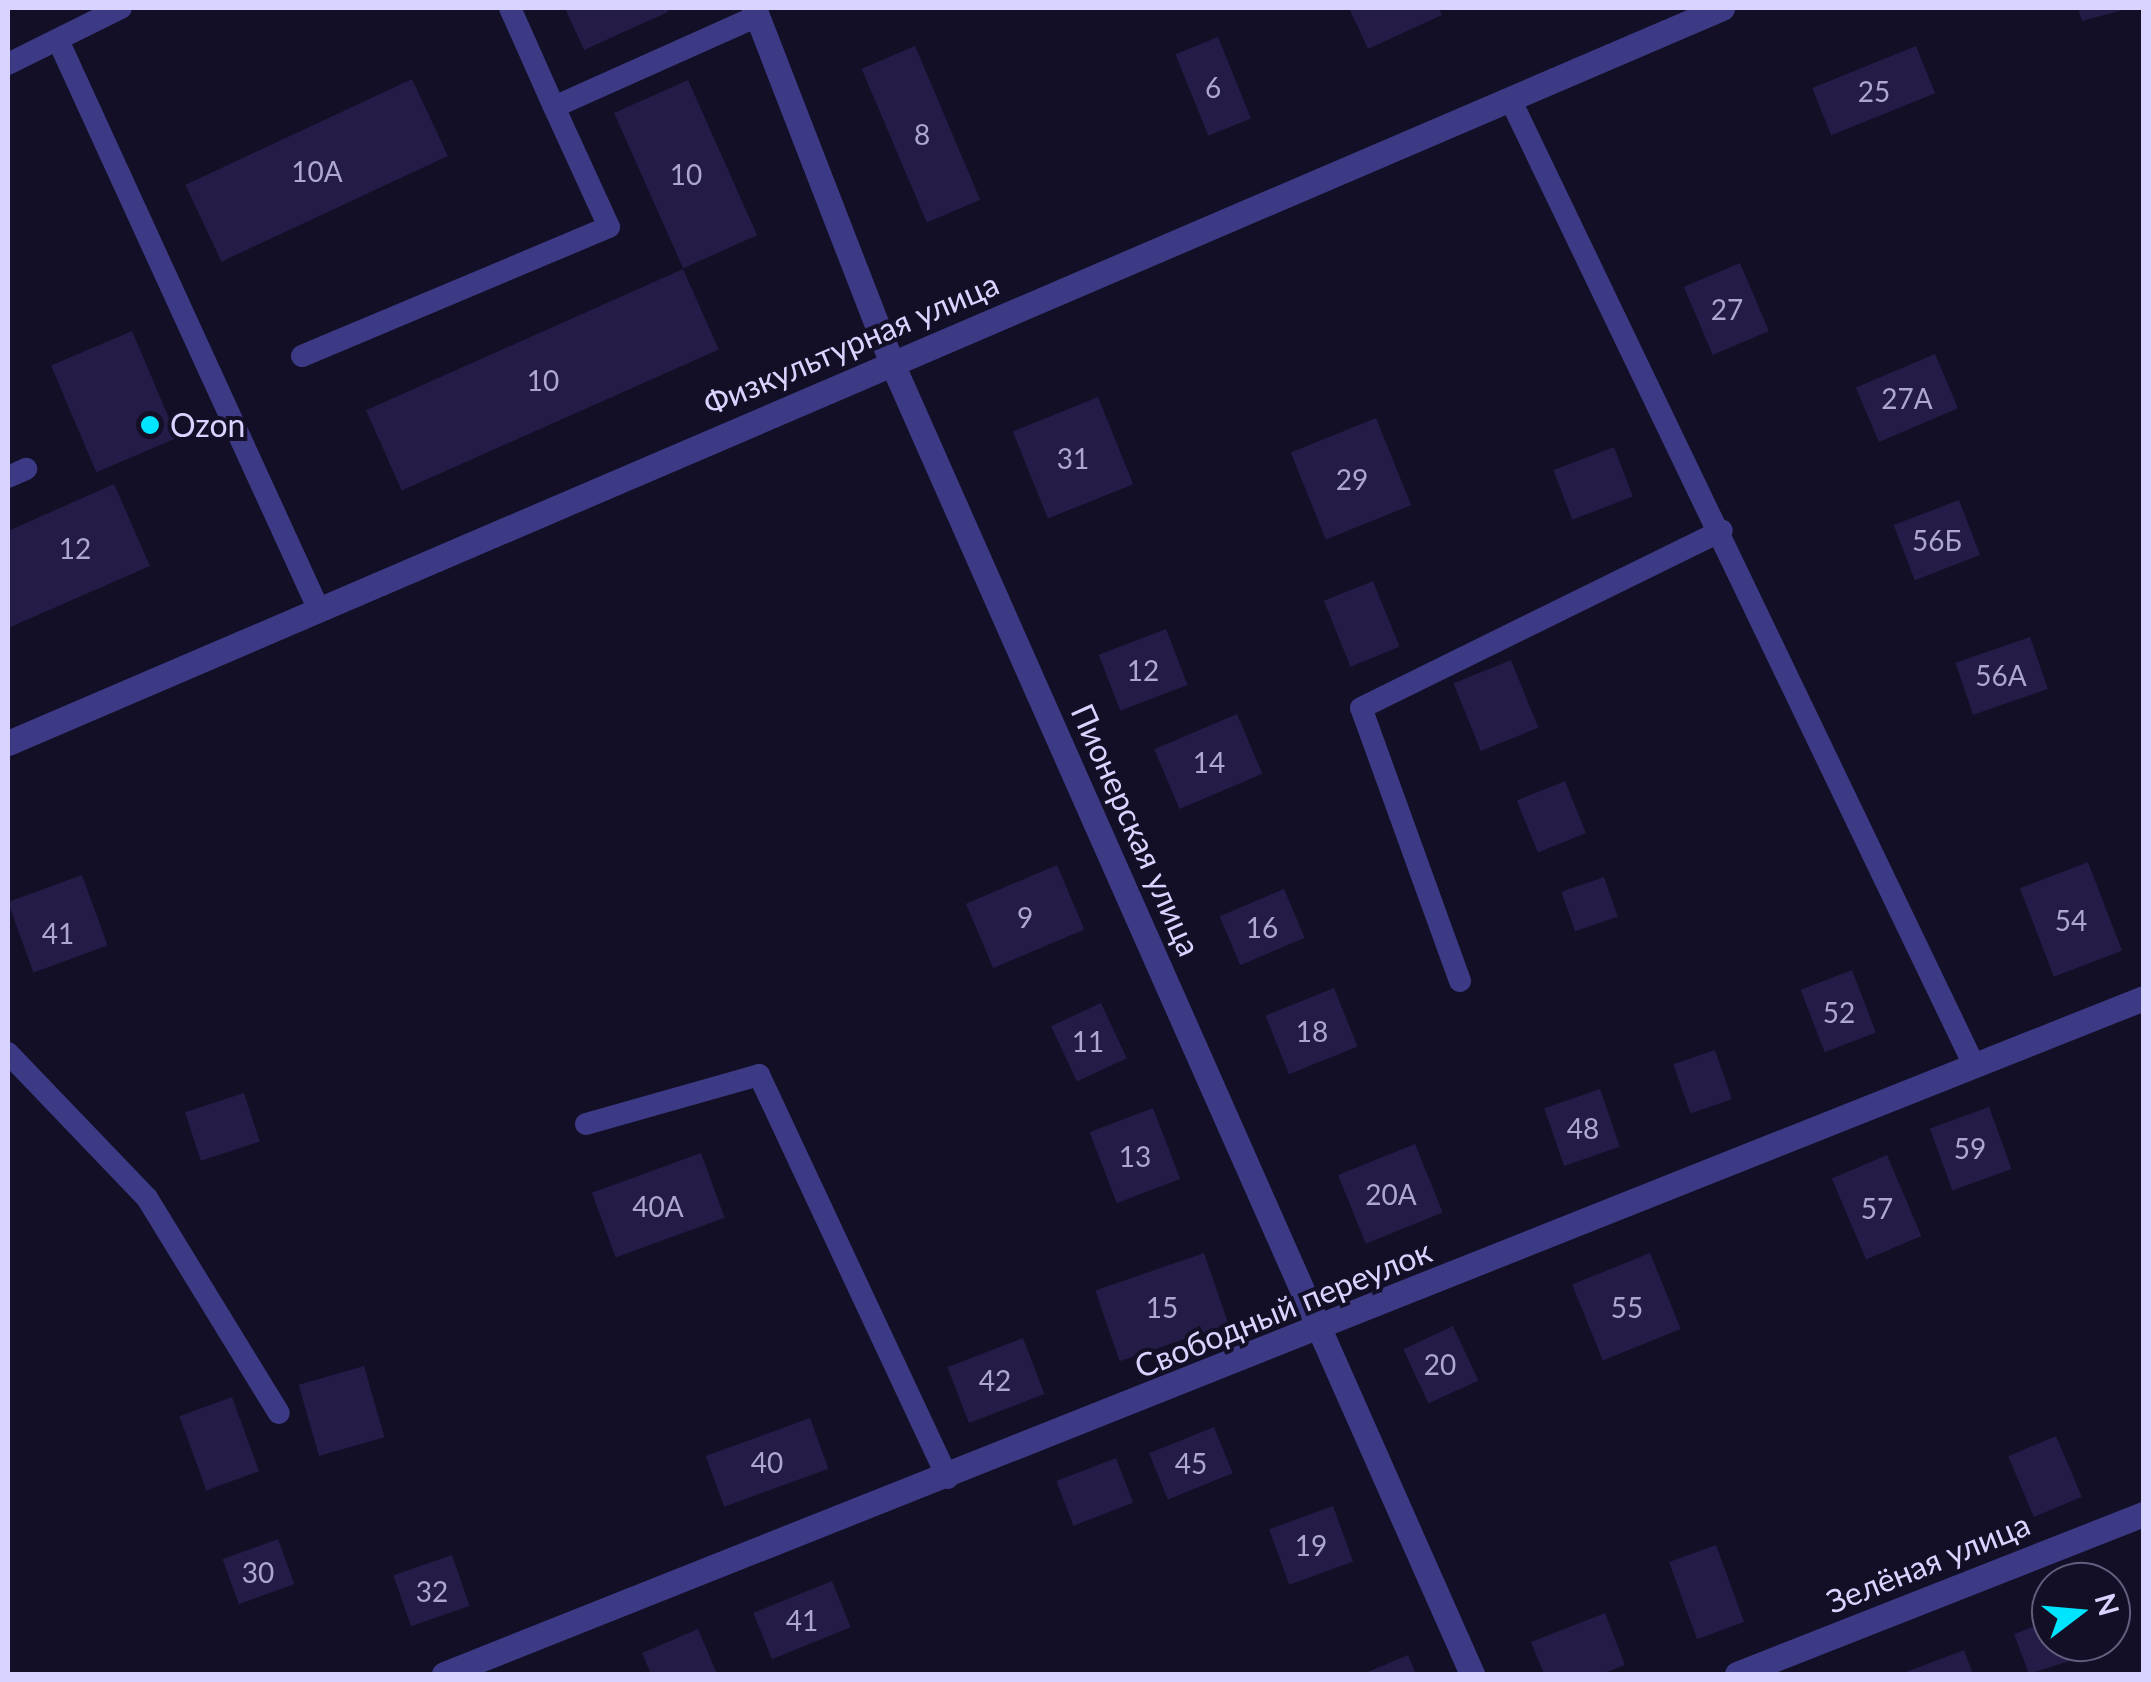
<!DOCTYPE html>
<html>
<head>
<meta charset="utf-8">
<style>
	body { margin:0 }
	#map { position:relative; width:2151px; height:1682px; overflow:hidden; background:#130f26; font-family:Lato,sans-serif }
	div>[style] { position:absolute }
	.building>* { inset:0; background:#241b47; transform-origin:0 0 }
	.service>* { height:22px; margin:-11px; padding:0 11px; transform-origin:11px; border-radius:11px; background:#3d3a85 }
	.minor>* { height:25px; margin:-12.5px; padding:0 12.5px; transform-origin:12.5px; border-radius:12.5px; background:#3d3a85 }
	.tertiary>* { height:25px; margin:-12.5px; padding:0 12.5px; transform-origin:12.5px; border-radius:12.5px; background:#3d3a85 }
	.dots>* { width:28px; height:28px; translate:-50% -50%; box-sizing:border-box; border:5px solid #130f26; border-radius:50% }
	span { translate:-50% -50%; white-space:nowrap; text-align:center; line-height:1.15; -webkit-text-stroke:8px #130f26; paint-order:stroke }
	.number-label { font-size:28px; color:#aca6d1 }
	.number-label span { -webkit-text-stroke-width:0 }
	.street-label { font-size:32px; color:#d9d4ff }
	.poi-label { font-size:32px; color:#d9d4ff }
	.left { translate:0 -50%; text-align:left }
	.frame { position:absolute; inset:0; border:10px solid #d9d4ff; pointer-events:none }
	.north { position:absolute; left:2031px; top:1562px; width:100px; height:100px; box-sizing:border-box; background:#130f26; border:2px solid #625e7d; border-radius:50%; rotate:74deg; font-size:28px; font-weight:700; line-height:40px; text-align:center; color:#d9d4ff }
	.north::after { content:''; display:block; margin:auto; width:35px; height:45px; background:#00e5ff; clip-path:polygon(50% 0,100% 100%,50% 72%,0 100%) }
</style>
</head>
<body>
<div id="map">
	<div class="building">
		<div style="clip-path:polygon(565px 8px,666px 8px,668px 12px,584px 50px)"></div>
		<div style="clip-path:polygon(1349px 8px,1438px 8px,1442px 15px,1368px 49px)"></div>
		<div style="clip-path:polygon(2078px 8px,2126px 8px,2126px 9px,2082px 21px)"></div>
		<div style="left:1218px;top:37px;width:88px;height:46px;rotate:68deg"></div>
		<div style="left:915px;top:46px;width:167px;height:58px;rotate:67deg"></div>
		<div style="left:1916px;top:46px;width:51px;height:112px;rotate:68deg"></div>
		<div style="left:412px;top:79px;width:85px;height:250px;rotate:65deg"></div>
		<div style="left:688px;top:80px;width:170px;height:81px;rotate:66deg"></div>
		<div style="left:1740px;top:263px;width:74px;height:61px;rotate:67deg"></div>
		<div style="left:683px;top:269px;width:88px;height:347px;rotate:66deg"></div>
		<div style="left:132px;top:331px;width:116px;height:88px;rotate:67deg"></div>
		<div style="left:1935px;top:354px;width:59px;height:86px;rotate:67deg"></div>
		<div style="left:1098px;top:397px;width:94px;height:92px;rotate:68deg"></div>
		<div style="left:1376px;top:418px;width:94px;height:92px;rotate:68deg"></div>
		<div style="left:1614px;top:447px;width:53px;height:65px;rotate:69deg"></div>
		<div style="clip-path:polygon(114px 484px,150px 566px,8px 628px,8px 531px)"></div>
		<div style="left:1959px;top:500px;width:59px;height:70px;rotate:69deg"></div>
		<div style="left:1373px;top:581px;width:71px;height:53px;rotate:68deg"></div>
		<div style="left:1166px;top:629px;width:60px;height:72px;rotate:69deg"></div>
		<div style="left:2030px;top:637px;width:55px;height:79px;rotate:71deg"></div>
		<div style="left:1511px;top:660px;width:73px;height:62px;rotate:68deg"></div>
		<div style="left:1237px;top:714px;width:65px;height:90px;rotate:67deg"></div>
		<div style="left:1565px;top:781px;width:56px;height:52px;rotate:68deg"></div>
		<div style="left:2088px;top:862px;width:95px;height:73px;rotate:69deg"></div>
		<div style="left:1057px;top:865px;width:70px;height:99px;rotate:67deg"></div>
		<div style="left:82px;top:875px;width:75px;height:79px;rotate:70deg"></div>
		<div style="left:1604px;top:877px;width:42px;height:45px;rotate:71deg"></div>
		<div style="left:1284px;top:889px;width:53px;height:70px;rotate:67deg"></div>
		<div style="left:1852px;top:970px;width:67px;height:55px;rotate:69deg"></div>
		<div style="left:1334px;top:988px;width:63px;height:74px;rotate:68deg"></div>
		<div style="left:1101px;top:1003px;width:61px;height:55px;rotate:65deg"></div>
		<div style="left:1715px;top:1050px;width:52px;height:44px;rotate:71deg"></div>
		<div style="left:1600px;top:1089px;width:61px;height:59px;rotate:71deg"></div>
		<div style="left:244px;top:1093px;width:51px;height:62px;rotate:72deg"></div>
		<div style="left:1989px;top:1107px;width:66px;height:63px;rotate:70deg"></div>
		<div style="left:1153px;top:1108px;width:76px;height:68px;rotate:69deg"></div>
		<div style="left:1415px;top:1144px;width:74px;height:83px;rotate:68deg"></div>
		<div style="left:701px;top:1153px;width:69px;height:116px;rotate:70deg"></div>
		<div style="left:1887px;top:1155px;width:88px;height:60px;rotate:67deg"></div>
		<div style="left:1204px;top:1253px;width:75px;height:115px;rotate:71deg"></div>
		<div style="left:1650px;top:1253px;width:82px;height:84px;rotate:68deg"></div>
		<div style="left:1453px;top:1326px;width:60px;height:55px;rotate:65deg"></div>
		<div style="left:1023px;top:1338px;width:60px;height:81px;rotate:69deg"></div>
		<div style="left:364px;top:1366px;width:74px;height:68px;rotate:74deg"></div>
		<div style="left:232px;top:1397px;width:79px;height:56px;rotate:70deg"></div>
		<div style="left:810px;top:1418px;width:54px;height:111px;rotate:70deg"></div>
		<div style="left:1214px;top:1427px;width:50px;height:70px;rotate:68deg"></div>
		<div style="left:2056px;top:1436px;width:66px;height:52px;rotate:67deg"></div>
		<div style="left:1116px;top:1458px;width:48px;height:64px;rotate:69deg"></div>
		<div style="left:1333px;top:1506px;width:59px;height:68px;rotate:70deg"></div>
		<div style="left:278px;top:1539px;width:48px;height:59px;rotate:70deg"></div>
		<div style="left:1716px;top:1545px;width:82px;height:50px;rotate:70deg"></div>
		<div style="left:452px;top:1555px;width:54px;height:62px;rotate:71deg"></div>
		<div style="left:832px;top:1581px;width:50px;height:85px;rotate:68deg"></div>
		<div style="clip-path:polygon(1605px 1613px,1625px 1665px,1602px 1674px,1544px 1674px,1531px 1642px)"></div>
		<div style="clip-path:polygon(2051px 1620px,2051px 1642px,2093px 1642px,2097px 1652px,2029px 1674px,2014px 1634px)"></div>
		<div style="clip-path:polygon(698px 1629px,717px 1674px,651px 1674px,642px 1653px)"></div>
		<div style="clip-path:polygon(1964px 1650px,1973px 1674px,1901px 1674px)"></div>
		<div style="clip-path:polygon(1408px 1655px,1416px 1674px,1363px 1674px)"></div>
	</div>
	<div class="service">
		<div style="left:510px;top:8px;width:108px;rotate:66deg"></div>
		<div style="left:554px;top:107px;width:222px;rotate:-24.1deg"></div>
		<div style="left:58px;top:40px;width:627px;rotate:65.4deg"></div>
		<div style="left:8px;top:64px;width:126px;rotate:-26.4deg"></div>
		<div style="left:1512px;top:103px;width:1069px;rotate:64.35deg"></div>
		<div style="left:302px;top:356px;width:333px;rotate:-22.8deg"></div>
		<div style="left:609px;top:227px;width:132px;rotate:-114.6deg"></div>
		<div style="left:8px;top:477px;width:20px;rotate:-24deg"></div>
		<div style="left:1460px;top:981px;width:290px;rotate:-109.9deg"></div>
		<div style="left:1361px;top:708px;width:402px;rotate:-26.2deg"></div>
		<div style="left:8px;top:1053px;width:201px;rotate:46.2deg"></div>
		<div style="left:147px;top:1198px;width:252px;rotate:58.5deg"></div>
		<div style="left:586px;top:1124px;width:180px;rotate:-15.8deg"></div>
		<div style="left:759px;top:1075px;width:445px;rotate:64.9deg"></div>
	</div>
	<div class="minor">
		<div style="left:891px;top:361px;width:1436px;rotate:66.13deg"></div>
		<div style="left:444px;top:1674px;width:1829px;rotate:-21.69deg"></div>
		<div style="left:1737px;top:1674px;width:437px;rotate:-21.5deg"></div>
	</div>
	<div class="tertiary">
		<div style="left:754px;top:8px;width:379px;rotate:68.8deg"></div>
		<div style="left:8px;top:743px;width:1865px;rotate:-23.21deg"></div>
	</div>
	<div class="dots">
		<div style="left:150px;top:425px;background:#00e5ff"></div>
	</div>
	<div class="number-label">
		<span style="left:1213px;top:87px">6</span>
		<span style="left:1874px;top:91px">25</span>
		<span style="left:922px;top:134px">8</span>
		<span style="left:317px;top:171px">10А</span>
		<span style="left:686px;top:174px">10</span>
		<span style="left:1727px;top:309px">27</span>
		<span style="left:543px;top:380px">10</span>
		<span style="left:1907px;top:398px">27А</span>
		<span style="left:1073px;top:458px">31</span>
		<span style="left:1352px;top:479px">29</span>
		<span style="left:1937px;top:540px">56Б</span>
		<span style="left:75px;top:548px">12</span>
		<span style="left:1143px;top:670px">12</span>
		<span style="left:2001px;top:675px">56А</span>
		<span style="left:1209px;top:762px">14</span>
		<span style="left:1025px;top:917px">9</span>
		<span style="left:2071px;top:920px">54</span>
		<span style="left:1262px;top:927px">16</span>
		<span style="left:58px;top:933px">41</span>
		<span style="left:1839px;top:1012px">52</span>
		<span style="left:1312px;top:1031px">18</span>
		<span style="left:1088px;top:1041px">11</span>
		<span style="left:1583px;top:1128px">48</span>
		<span style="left:1970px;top:1148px">59</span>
		<span style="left:1135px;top:1156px">13</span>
		<span style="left:1391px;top:1194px">20А</span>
		<span style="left:658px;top:1206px">40А</span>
		<span style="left:1877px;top:1208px">57</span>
		<span style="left:1162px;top:1307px">15</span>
		<span style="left:1627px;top:1307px">55</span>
		<span style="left:1440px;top:1364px">20</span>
		<span style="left:995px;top:1380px">42</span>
		<span style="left:767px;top:1462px">40</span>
		<span style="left:1191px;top:1463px">45</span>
		<span style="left:1311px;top:1545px">19</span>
		<span style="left:258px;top:1572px">30</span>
		<span style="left:432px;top:1591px">32</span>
		<span style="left:802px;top:1620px">41</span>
	</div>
	<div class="street-label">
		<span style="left:851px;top:344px;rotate:-23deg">Физкультурная улица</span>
		<span style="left:1136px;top:830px;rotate:66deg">Пионерская улица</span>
		<span style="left:1283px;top:1309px;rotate:-22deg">Свободный переулок</span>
		<span style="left:1928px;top:1563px;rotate:-22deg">Зелёная улица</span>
	</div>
	<div class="poi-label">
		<span class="left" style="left:170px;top:425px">Ozon</span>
	</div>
	<div class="frame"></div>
	<div class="north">N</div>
</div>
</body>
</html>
